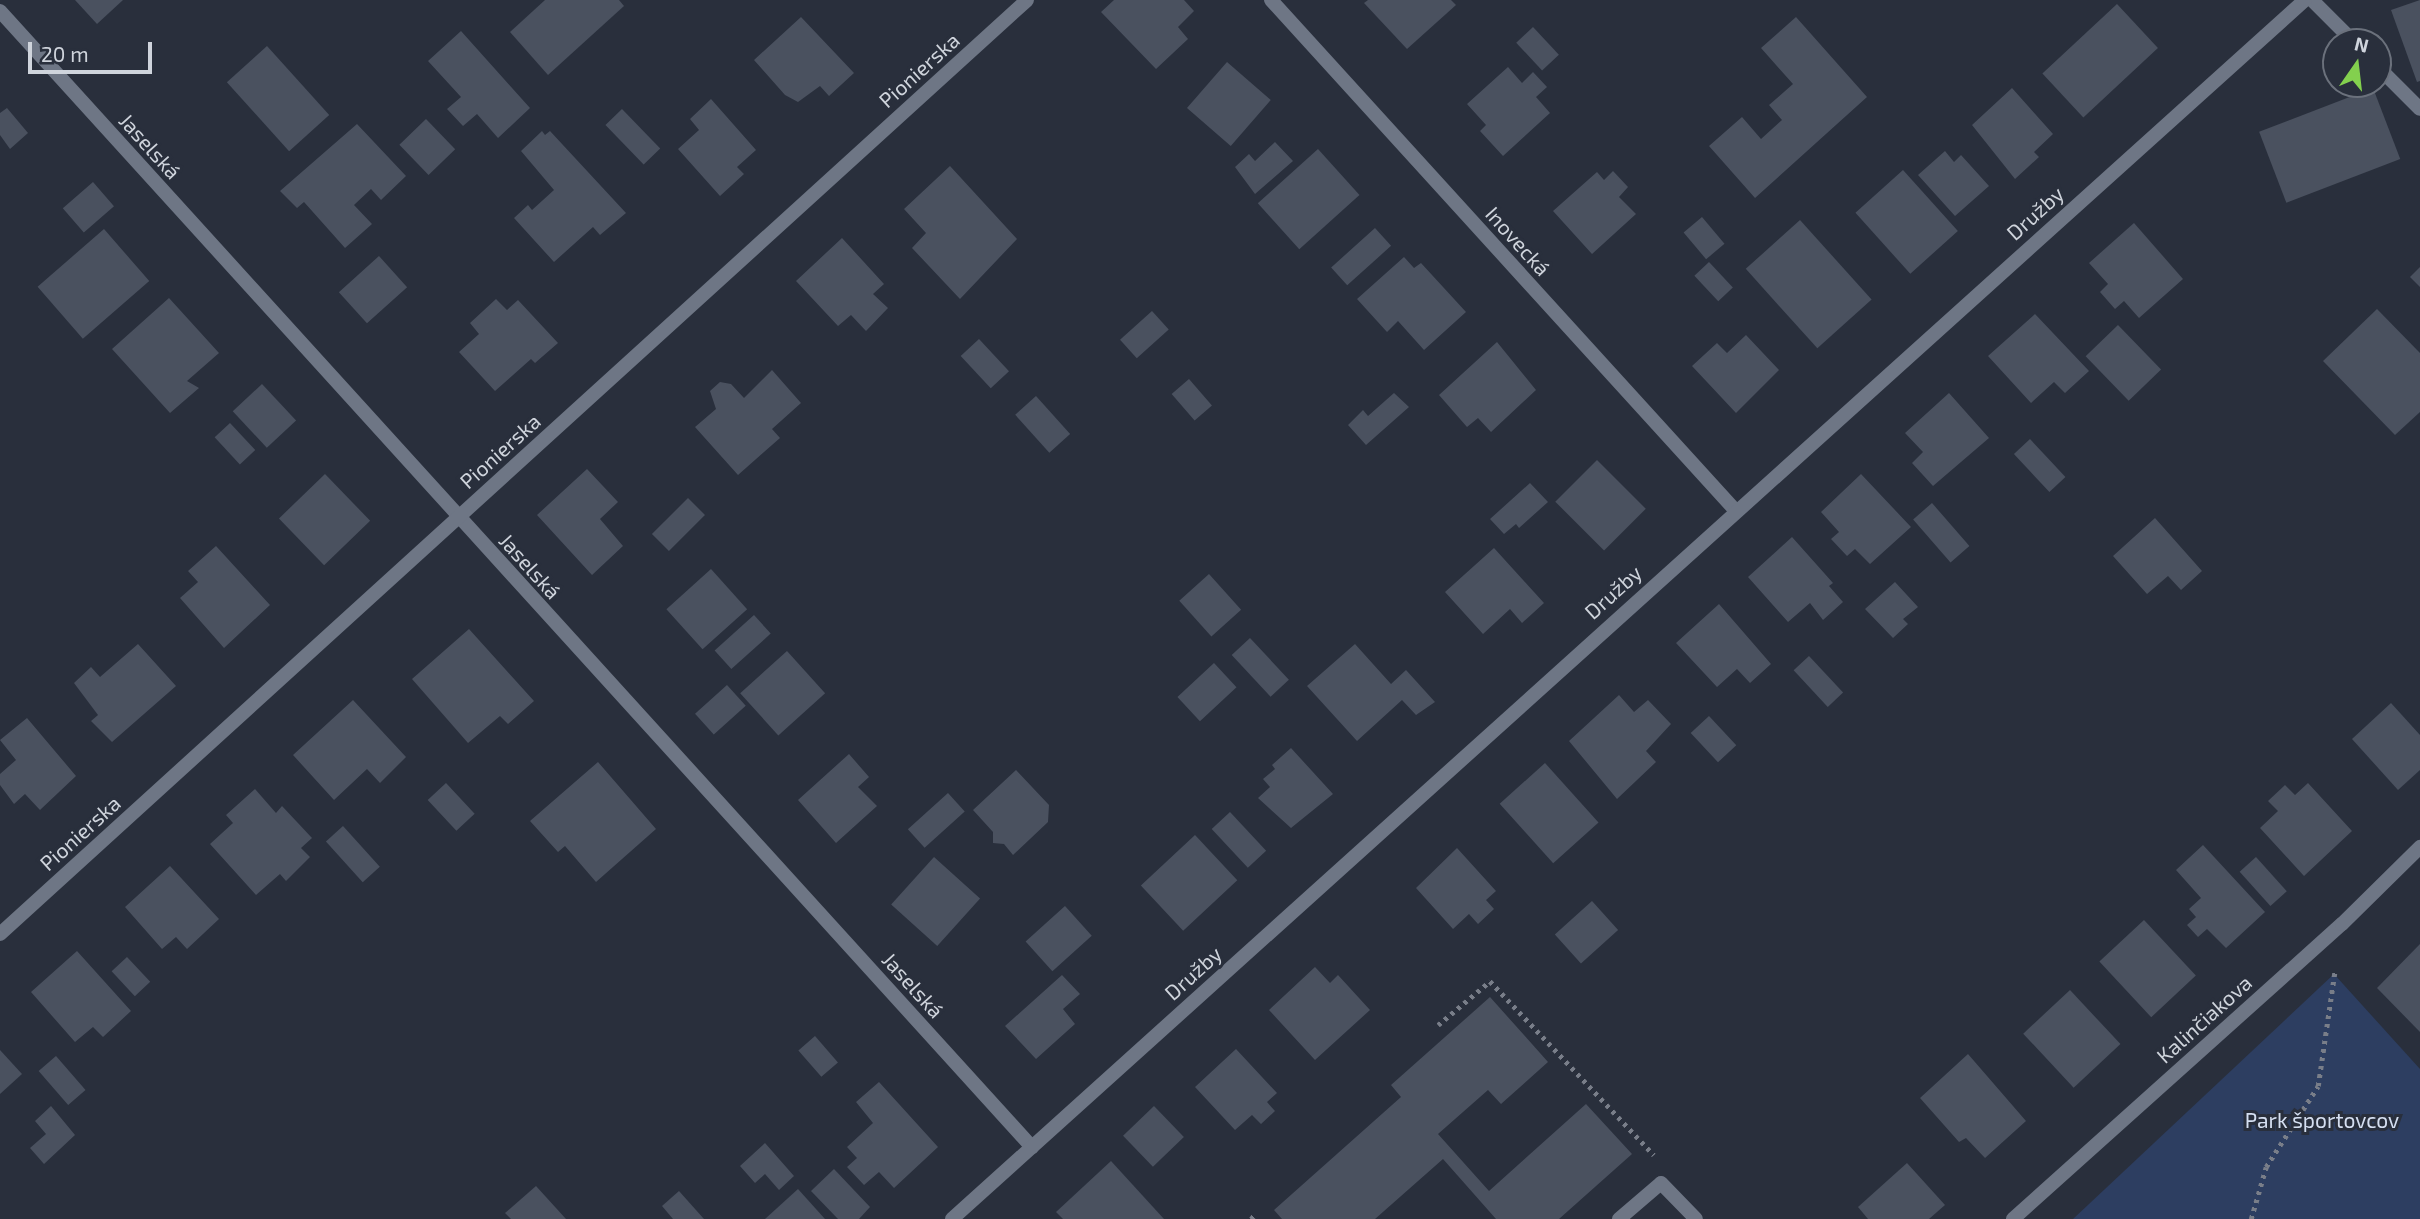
<!DOCTYPE html>
<html>
<head>
<meta charset="utf-8">
<style>
	body { margin:0 }
	#map { position:relative; width:2420px; height:1219px; overflow:hidden; background:#292f3c; font-family:"Exo 2",sans-serif }
	div>[style] { position:absolute }
	.green>* { inset:0; background:#2d3e61 }
	.building>* { inset:0; background:#4a515f; transform-origin:0 0 }
	.path>* { height:4.5px; margin-top:-2.25px; transform-origin:0; background:repeating-linear-gradient(90deg,#797e89 0 3.5px,transparent 0 8.5px) }
	.service>* { height:14px; margin:-7px; padding:0 7px; transform-origin:7px; border-radius:7px; background:#6e7685 }
	.minor>* { height:14px; margin:-7px; padding:0 7px; transform-origin:7px; border-radius:7px; background:#6e7685 }
	span { translate:-50% -50%; white-space:nowrap; text-align:center; line-height:1.15; -webkit-text-stroke:6px #292f3c; paint-order:stroke }
	.street-label { font-size:21px; color:#cfd4dc }
	.park-label { font-size:21px; color:#d5dff1 }
	.north { position:absolute; left:2322px; top:28px; width:70px; height:70px; box-sizing:border-box; background:#292f3c; border:2px solid #6b717c; border-radius:50%; rotate:14deg; font-size:19px; font-weight:700; line-height:28px; text-align:center; color:#cfd4dc }
	.north::after { content:''; display:block; margin:auto; width:24px; height:32px; background:#83d04e; clip-path:polygon(50% 0,100% 100%,50% 72%,0 100%) }
	.scale { position:absolute; left:28px; top:42px; width:124px; height:32px; box-sizing:border-box; border:4px solid #cfd4dc; border-top:0; padding-left:9px; font-size:21px; line-height:24px; white-space:nowrap; color:#cfd4dc; -webkit-text-stroke:5px #292f3c; paint-order:stroke }
</style>
</head>
<body>
<div id="map">
	<div class="green">
		<div style="clip-path:polygon(2334px 974px,2420px 1069px,2420px 1219px,2073px 1219px)"></div>
	</div>
	<div class="building">
		<div style="clip-path:polygon(75px 0,123px 0,97px 24px)"></div>
		<div style="clip-path:polygon(545px 0,619px 0,624px 6px,548px 75px,510px 32px)"></div>
		<div style="clip-path:polygon(1114px 0,1184px 0,1194px 11px,1178px 27px,1188px 39px,1156px 69px,1101px 12px)"></div>
		<div style="clip-path:polygon(1368px 0,1451px 0,1456px 5px,1407px 49px,1364px 3px)"></div>
		<div style="clip-path:polygon(2420px 0,2420px 81px,2417px 82px,2391px 10px)"></div>
		<div style="left:2117px;top:4px;width:60px;height:102px;rotate:47deg"></div>
		<div style="clip-path:polygon(801px 17px,854px 73px,829px 96px,820px 86px,798px 102px,785px 95px,754px 60px)"></div>
		<div style="clip-path:polygon(1796px 17px,1867px 97px,1755px 198px,1709px 146px,1742px 117px,1761px 139px,1782px 120px,1769px 105px,1793px 84px,1761px 48px)"></div>
		<div style="left:1533px;top:27px;width:38px;height:23px;rotate:47deg"></div>
		<div style="clip-path:polygon(461px 31px,530px 108px,498px 138px,477px 114px,463px 126px,447px 109px,461px 97px,428px 61px)"></div>
		<div style="left:267px;top:46px;width:93px;height:54px;rotate:48deg"></div>
		<div style="left:1227px;top:62px;width:58px;height:61px;rotate:41deg"></div>
		<div style="clip-path:polygon(1508px 67px,1522px 83px,1533px 72px,1547px 87px,1536px 97px,1550px 113px,1503px 156px,1480px 131px,1486px 125px,1467px 104px)"></div>
		<div style="clip-path:polygon(2012px 88px,2053px 134px,2034px 152px,2039px 157px,2015px 179px,1972px 125px)"></div>
		<div style="left:2373px;top:88px;width:76px;height:122px;rotate:69deg"></div>
		<div style="clip-path:polygon(711px 99px,756px 150px,737px 167px,744px 174px,720px 196px,678px 149px,699px 130px,690px 119px)"></div>
		<div style="clip-path:polygon(7px 108px,28px 133px,10px 149px,0 135px,0 113px)"></div>
		<div style="left:622px;top:109px;width:55px;height:23px;rotate:46deg"></div>
		<div style="left:426px;top:119px;width:42px;height:37px;rotate:46deg"></div>
		<div style="clip-path:polygon(357px 124px,406px 176px,381px 200px,371px 189px,354px 205px,372px 224px,345px 248px,304px 202px,297px 208px,280px 191px)"></div>
		<div style="clip-path:polygon(542px 131px,545px 135px,550px 131px,626px 213px,600px 235px,593px 227px,554px 262px,514px 218px,528px 205px,532px 210px,554px 190px,521px 151px)"></div>
		<div style="clip-path:polygon(1275px 142px,1293px 161px,1255px 194px,1235px 167px,1249px 154px,1255px 161px)"></div>
		<div style="left:1318px;top:149px;width:62px;height:81px;rotate:48deg"></div>
		<div style="clip-path:polygon(1945px 151px,1954px 162px,1961px 155px,1989px 186px,1955px 216px,1918px 175px)"></div>
		<div style="clip-path:polygon(950px 166px,1017px 239px,960px 299px,912px 248px,926px 233px,904px 209px)"></div>
		<div style="left:1903px;top:170px;width:82px;height:64px;rotate:48deg"></div>
		<div style="clip-path:polygon(1613px 171px,1628px 187px,1619px 197px,1636px 214px,1592px 254px,1553px 211px,1597px 172px,1604px 180px)"></div>
		<div style="left:93px;top:182px;width:32px;height:40px;rotate:49deg"></div>
		<div style="left:1702px;top:217px;width:35px;height:24px;rotate:50deg"></div>
		<div style="left:1800px;top:220px;width:107px;height:73px;rotate:48deg"></div>
		<div style="clip-path:polygon(2134px 223px,2183px 279px,2139px 318px,2124px 301px,2115px 309px,2100px 292px,2108px 284px,2089px 263px)"></div>
		<div style="left:1375px;top:228px;width:24px;height:59px;rotate:48deg"></div>
		<div style="left:104px;top:229px;width:69px;height:88px;rotate:49deg"></div>
		<div style="clip-path:polygon(842px 238px,884px 284px,873px 294px,888px 308px,866px 331px,851px 315px,838px 326px,796px 281px)"></div>
		<div style="left:379px;top:256px;width:42px;height:54px;rotate:48deg"></div>
		<div style="clip-path:polygon(1404px 257px,1414px 268px,1421px 263px,1466px 312px,1424px 350px,1398px 321px,1387px 332px,1357px 299px)"></div>
		<div style="left:1709px;top:262px;width:35px;height:20px;rotate:47deg"></div>
		<div style="clip-path:polygon(2420px 267px,2420px 287px,2410px 277px)"></div>
		<div style="clip-path:polygon(169px 298px,219px 353px,187px 381px,199px 388px,170px 413px,112px 349px)"></div>
		<div style="clip-path:polygon(496px 299px,507px 310px,518px 300px,558px 343px,535px 363px,531px 359px,495px 391px,459px 352px,479px 334px,470px 323px)"></div>
		<div style="clip-path:polygon(2377px 309px,2420px 353px,2420px 412px,2395px 435px,2323px 361px)"></div>
		<div style="left:1152px;top:311px;width:25px;height:43px;rotate:48deg"></div>
		<div style="clip-path:polygon(2035px 314px,2089px 371px,2065px 393px,2054px 382px,2031px 403px,1988px 356px)"></div>
		<div style="left:2118px;top:325px;width:62px;height:45px;rotate:46deg"></div>
		<div style="clip-path:polygon(1746px 335px,1779px 370px,1736px 413px,1692px 366px,1717px 343px,1727px 353px)"></div>
		<div style="left:979px;top:339px;width:44px;height:25px;rotate:47deg"></div>
		<div style="clip-path:polygon(1497px 342px,1536px 390px,1491px 432px,1478px 418px,1467px 427px,1439px 395px)"></div>
		<div style="clip-path:polygon(772px 370px,801px 403px,772px 429px,780px 438px,738px 475px,695px 427px,716px 409px,710px 391px,720px 382px,731px 384px,744px 398px)"></div>
		<div style="left:1189px;top:379px;width:35px;height:23px;rotate:49deg"></div>
		<div style="left:262px;top:384px;width:50px;height:40px;rotate:47deg"></div>
		<div style="clip-path:polygon(1394px 393px,1409px 407px,1366px 445px,1348px 425px,1363px 410px,1368px 416px)"></div>
		<div style="clip-path:polygon(1949px 393px,1989px 438px,1933px 486px,1912px 463px,1923px 452px,1905px 433px)"></div>
		<div style="left:1036px;top:396px;width:51px;height:28px;rotate:48deg"></div>
		<div style="left:230px;top:423px;width:37px;height:21px;rotate:47deg"></div>
		<div style="left:2030px;top:439px;width:52px;height:22px;rotate:47deg"></div>
		<div style="left:1597px;top:460px;width:69px;height:59px;rotate:45deg"></div>
		<div style="clip-path:polygon(587px 469px,618px 502px,600px 519px,623px 546px,592px 575px,537px 515px)"></div>
		<div style="left:325px;top:474px;width:65px;height:64px;rotate:46deg"></div>
		<div style="clip-path:polygon(1861px 474px,1911px 527px,1870px 564px,1855px 549px,1847px 556px,1831px 539px,1839px 532px,1821px 512px)"></div>
		<div style="clip-path:polygon(1530px 483px,1548px 502px,1519px 528px,1516px 524px,1504px 534px,1490px 519px)"></div>
		<div style="left:688px;top:498px;width:24px;height:51px;rotate:45deg"></div>
		<div style="left:1932px;top:503px;width:57px;height:25px;rotate:49deg"></div>
		<div style="clip-path:polygon(2155px 518px,2202px 571px,2181px 590px,2168px 576px,2147px 594px,2113px 556px)"></div>
		<div style="clip-path:polygon(1792px 537px,1833px 583px,1829px 586px,1843px 602px,1823px 620px,1810px 603px,1788px 622px,1748px 577px)"></div>
		<div style="clip-path:polygon(216px 546px,270px 605px,224px 648px,180px 598px,198px 582px,188px 571px)"></div>
		<div style="clip-path:polygon(1494px 548px,1544px 603px,1522px 623px,1510px 609px,1483px 634px,1445px 592px)"></div>
		<div style="left:711px;top:569px;width:54px;height:60px;rotate:48deg"></div>
		<div style="left:1209px;top:574px;width:48px;height:40px;rotate:48deg"></div>
		<div style="clip-path:polygon(1895px 582px,1918px 607px,1903px 619px,1908px 624px,1893px 638px,1865px 609px)"></div>
		<div style="clip-path:polygon(1719px 604px,1771px 664px,1750px 683px,1737px 669px,1717px 687px,1676px 643px)"></div>
		<div style="left:754px;top:615px;width:25px;height:53px;rotate:48deg"></div>
		<div style="clip-path:polygon(469px 629px,534px 701px,508px 724px,500px 716px,468px 743px,412px 679px)"></div>
		<div style="left:1250px;top:638px;width:57px;height:25px;rotate:47deg"></div>
		<div style="clip-path:polygon(138px 644px,176px 686px,112px 742px,91px 721px,98px 715px,74px 683px,91px 667px,100px 677px)"></div>
		<div style="clip-path:polygon(1355px 644px,1391px 684px,1406px 670px,1435px 702px,1416px 715px,1402px 700px,1357px 741px,1307px 686px)"></div>
		<div style="left:787px;top:651px;width:57px;height:63px;rotate:48deg"></div>
		<div style="left:1809px;top:656px;width:50px;height:21px;rotate:47deg"></div>
		<div style="left:1214px;top:663px;width:33px;height:50px;rotate:47deg"></div>
		<div style="left:727px;top:685px;width:28px;height:43px;rotate:48deg"></div>
		<div style="clip-path:polygon(1619px 695px,1634px 712px,1648px 700px,1671px 724px,1646px 751px,1656px 762px,1617px 799px,1569px 741px)"></div>
		<div style="clip-path:polygon(353px 700px,406px 757px,380px 783px,367px 769px,334px 800px,293px 755px)"></div>
		<div style="clip-path:polygon(2391px 703px,2420px 735px,2420px 770px,2398px 790px,2352px 739px)"></div>
		<div style="left:1709px;top:716px;width:40px;height:25px;rotate:47deg"></div>
		<div style="clip-path:polygon(27px 718px,76px 776px,40px 810px,25px 794px,14px 804px,0 785px,0 774px,16px 760px,0 740px)"></div>
		<div style="clip-path:polygon(1291px 748px,1333px 794px,1291px 828px,1258px 798px,1270px 787px,1263px 779px,1275px 769px,1272px 765px)"></div>
		<div style="clip-path:polygon(849px 754px,869px 777px,858px 787px,877px 806px,836px 843px,798px 800px)"></div>
		<div style="clip-path:polygon(598px 762px,656px 829px,596px 882px,565px 846px,558px 852px,530px 821px)"></div>
		<div style="left:1545px;top:763px;width:80px;height:61px;rotate:48deg"></div>
		<div style="clip-path:polygon(1016px 770px,1049px 805px,1048px 822px,1013px 855px,1004px 844px,993px 843px,993px 832px,973px 810px)"></div>
		<div style="left:446px;top:783px;width:42px;height:25px;rotate:47deg"></div>
		<div style="clip-path:polygon(2308px 783px,2352px 831px,2304px 876px,2260px 828px,2278px 811px,2268px 801px,2285px 785px,2295px 795px)"></div>
		<div style="clip-path:polygon(255px 789px,276px 813px,282px 806px,312px 838px,301px 848px,310px 857px,286px 881px,280px 874px,256px 895px,210px 844px,233px 823px,226px 815px)"></div>
		<div style="left:948px;top:793px;width:25px;height:54px;rotate:48deg"></div>
		<div style="left:1230px;top:812px;width:53px;height:25px;rotate:47deg"></div>
		<div style="left:343px;top:826px;width:55px;height:23px;rotate:48deg"></div>
		<div style="left:1195px;top:835px;width:62px;height:74px;rotate:47deg"></div>
		<div style="clip-path:polygon(2203px 845px,2265px 912px,2226px 948px,2207px 929px,2198px 937px,2187px 925px,2196px 917px,2189px 909px,2201px 898px,2176px 870px)"></div>
		<div style="clip-path:polygon(1457px 848px,1496px 891px,1486px 900px,1494px 909px,1478px 924px,1469px 914px,1453px 929px,1416px 888px)"></div>
		<div style="left:934px;top:857px;width:62px;height:64px;rotate:42deg"></div>
		<div style="left:2256px;top:857px;width:46px;height:22px;rotate:48deg"></div>
		<div style="clip-path:polygon(170px 866px,219px 919px,187px 949px,176px 937px,162px 949px,125px 907px)"></div>
		<div style="left:1592px;top:901px;width:39px;height:50px;rotate:48deg"></div>
		<div style="left:1065px;top:906px;width:40px;height:53px;rotate:48deg"></div>
		<div style="left:2144px;top:920px;width:76px;height:61px;rotate:47deg"></div>
		<div style="clip-path:polygon(2420px 944px,2420px 1032px,2377px 988px)"></div>
		<div style="clip-path:polygon(77px 951px,131px 1011px,103px 1037px,93px 1027px,75px 1042px,31px 992px)"></div>
		<div style="left:127px;top:957px;width:34px;height:21px;rotate:47deg"></div>
		<div style="clip-path:polygon(1315px 967px,1330px 983px,1338px 975px,1370px 1010px,1315px 1060px,1269px 1010px)"></div>
		<div style="clip-path:polygon(1062px 975px,1080px 994px,1063px 1009px,1075px 1024px,1036px 1059px,1005px 1026px)"></div>
		<div style="left:2070px;top:990px;width:74px;height:64px;rotate:47deg"></div>
		<div style="clip-path:polygon(1490px 997px,1548px 1062px,1501px 1104px,1488px 1090px,1438px 1134px,1489px 1191px,1586px 1104px,1632px 1154px,1559px 1219px,1496px 1219px,1443px 1159px,1375px 1219px,1282px 1219px,1274px 1210px,1401px 1097px,1391px 1085px)"></div>
		<div style="left:815px;top:1036px;width:35px;height:22px;rotate:49deg"></div>
		<div style="clip-path:polygon(1236px 1049px,1277px 1093px,1267px 1102px,1275px 1111px,1261px 1124px,1252px 1115px,1235px 1130px,1195px 1087px)"></div>
		<div style="clip-path:polygon(0 1050px,22px 1074px,0 1094px)"></div>
		<div style="clip-path:polygon(1968px 1054px,2026px 1121px,1985px 1158px,1966px 1138px,1959px 1142px,1920px 1098px)"></div>
		<div style="left:56px;top:1056px;width:45px;height:23px;rotate:49deg"></div>
		<div style="clip-path:polygon(879px 1082px,938px 1147px,894px 1188px,879px 1172px,864px 1185px,847px 1167px,857px 1158px,847px 1147px,873px 1123px,856px 1102px)"></div>
		<div style="clip-path:polygon(51px 1106px,75px 1135px,44px 1164px,30px 1148px,46px 1134px,35px 1121px)"></div>
		<div style="left:1154px;top:1106px;width:43px;height:43px;rotate:46deg"></div>
		<div style="clip-path:polygon(765px 1143px,794px 1176px,779px 1190px,765px 1174px,755px 1183px,740px 1166px)"></div>
		<div style="clip-path:polygon(1111px 1161px,1164px 1219px,1063px 1219px,1056px 1212px)"></div>
		<div style="clip-path:polygon(1907px 1163px,1945px 1205px,1929px 1219px,1868px 1219px,1858px 1207px)"></div>
		<div style="clip-path:polygon(834px 1169px,870px 1207px,859px 1219px,838px 1219px,811px 1191px)"></div>
		<div style="clip-path:polygon(536px 1186px,566px 1219px,511px 1219px,505px 1213px)"></div>
		<div style="clip-path:polygon(798px 1189px,825px 1219px,765px 1219px)"></div>
		<div style="clip-path:polygon(679px 1191px,704px 1219px,673px 1219px,662px 1206px)"></div>
	</div>
	<div class="path">
		<div style="left:1438px;top:1025px;width:68px;rotate:-40.2deg"></div>
		<div style="left:1490px;top:981px;width:239px;rotate:46.7deg"></div>
		<div style="left:1251px;top:1219px;width:5px;rotate:-53deg"></div>
		<div style="left:2251px;top:1219px;width:54px;rotate:-73.9deg"></div>
		<div style="left:2266px;top:1167px;width:96px;rotate:-57.3deg"></div>
		<div style="left:2318px;top:1086px;width:118px;rotate:-81.7deg"></div>
	</div>
	<div class="service">
		<div style="left:1619px;top:1219px;width:55px;rotate:-40.6deg"></div>
		<div style="left:1661px;top:1183px;width:50px;rotate:45.8deg"></div>
	</div>
	<div class="minor">
		<div style="left:1271px;top:0;width:689px;rotate:47.7deg"></div>
		<div style="left:2312px;top:0;width:59px;rotate:45deg"></div>
		<div style="left:0;top:11px;width:1535px;rotate:47.75deg"></div>
		<div style="left:2378px;top:67px;width:59px;rotate:45deg"></div>
		<div style="left:0;top:934px;width:1388px;rotate:-42.28deg"></div>
		<div style="left:952px;top:1219px;width:1821px;rotate:-42.02deg"></div>
		<div style="left:2013px;top:1219px;width:442px;rotate:-41.9deg"></div>
		<div style="left:2342px;top:924px;width:110px;rotate:-44.6deg"></div>
	</div>
	<div class="street-label">
		<span style="left:919px;top:70px;rotate:-42deg">Pionierska</span>
		<span style="left:150px;top:146px;rotate:48deg">Jaselská</span>
		<span style="left:2035px;top:213px;rotate:-42deg">Družby</span>
		<span style="left:1518px;top:241px;rotate:48deg">Inovecká</span>
		<span style="left:500px;top:451px;rotate:-42deg">Pionierska</span>
		<span style="left:530px;top:566px;rotate:48deg">Jaselská</span>
		<span style="left:1613px;top:592px;rotate:-42deg">Družby</span>
		<span style="left:80px;top:833px;rotate:-42deg">Pionierska</span>
		<span style="left:1193px;top:973px;rotate:-42deg">Družby</span>
		<span style="left:913px;top:985px;rotate:48deg">Jaselská</span>
		<span style="left:2204px;top:1019px;rotate:-42deg">Kalinčiakova</span>
	</div>
	<div class="park-label">
		<span style="left:2322px;top:1120px">Park športovcov</span>
	</div>
	<div class="north">N</div>
	<div class="scale">20 m</div>
</div>
</body>
</html>
